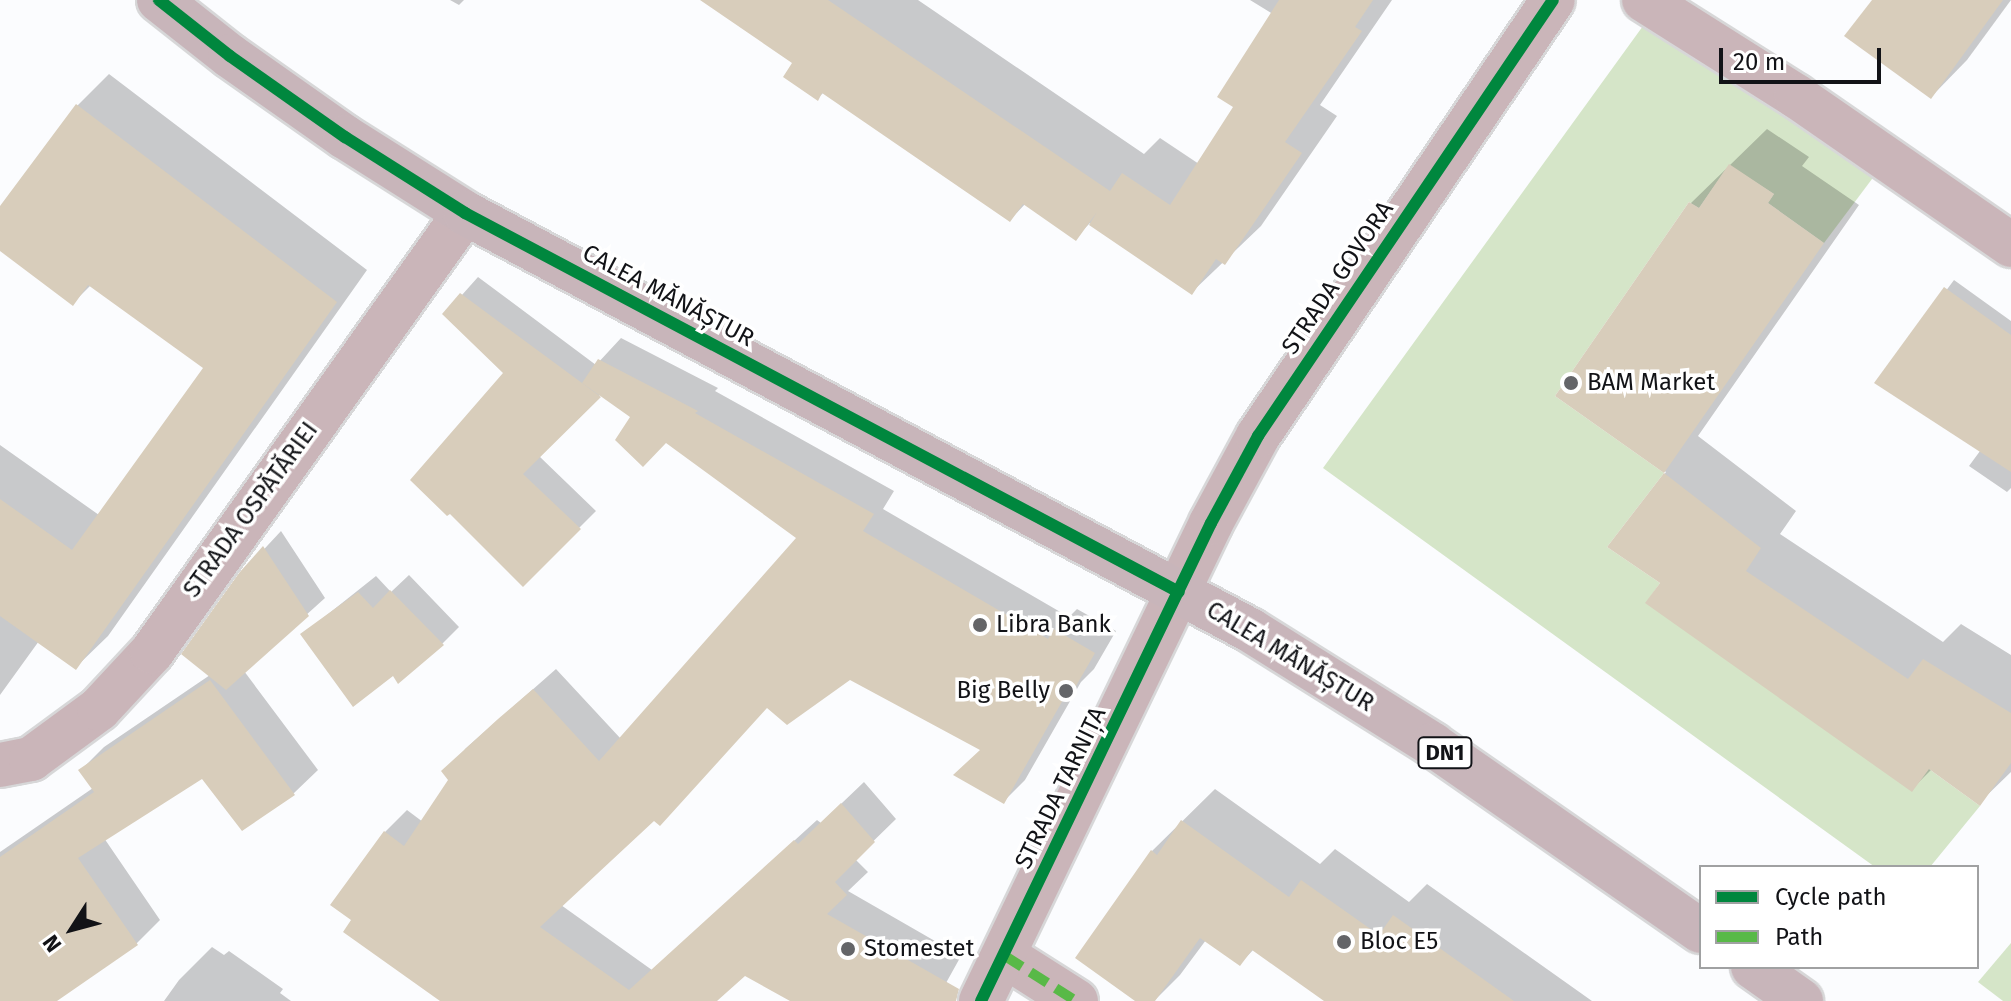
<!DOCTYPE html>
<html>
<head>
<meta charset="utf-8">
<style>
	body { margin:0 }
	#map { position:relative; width:2011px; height:1001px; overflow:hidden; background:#fbfcfe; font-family:"Fira Sans",sans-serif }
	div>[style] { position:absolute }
	.green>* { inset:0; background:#d5e5c8 }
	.shadow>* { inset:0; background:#0003 }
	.building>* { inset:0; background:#d8cdbb }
	.roads { filter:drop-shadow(2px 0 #d7d7d8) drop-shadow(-2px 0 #d7d7d8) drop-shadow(0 2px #d7d7d8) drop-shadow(0 -2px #d7d7d8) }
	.minor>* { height:44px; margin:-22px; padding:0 22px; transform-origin:22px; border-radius:22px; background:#cab5b9 }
	.major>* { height:44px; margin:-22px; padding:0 22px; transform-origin:22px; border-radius:22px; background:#c8b5ba }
	.quiet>* { height:10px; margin-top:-5px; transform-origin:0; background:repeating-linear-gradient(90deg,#58b947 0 20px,transparent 0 30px) }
	.cycleway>* { height:12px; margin:-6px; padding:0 6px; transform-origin:6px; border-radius:6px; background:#00873e }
	.dots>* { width:22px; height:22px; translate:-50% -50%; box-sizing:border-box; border:4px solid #fff; border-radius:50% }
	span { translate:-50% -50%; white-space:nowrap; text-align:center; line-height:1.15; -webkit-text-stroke:7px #fff; paint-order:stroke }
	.shield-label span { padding:2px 6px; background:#fff; border:2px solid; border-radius:6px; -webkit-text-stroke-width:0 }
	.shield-label { font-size:22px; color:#121317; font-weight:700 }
	.street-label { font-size:24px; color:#121317 }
	.poi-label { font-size:24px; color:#121317 }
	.left { translate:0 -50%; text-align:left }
	.right { translate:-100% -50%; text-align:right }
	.legend { position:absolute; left:1699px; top:865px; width:280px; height:104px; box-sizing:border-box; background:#fff; border:2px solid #a0a1a2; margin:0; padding:10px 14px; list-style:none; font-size:24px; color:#121317 }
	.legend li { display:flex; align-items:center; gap:16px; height:40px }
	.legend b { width:40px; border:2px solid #a0a1a2 }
	.north { position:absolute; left:32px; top:889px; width:80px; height:80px; -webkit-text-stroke:6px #fff; paint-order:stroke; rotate:234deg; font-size:22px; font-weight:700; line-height:32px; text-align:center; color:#121317 }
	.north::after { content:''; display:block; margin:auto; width:28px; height:36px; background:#121317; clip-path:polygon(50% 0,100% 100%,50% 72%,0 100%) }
	.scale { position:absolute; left:1719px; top:48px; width:162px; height:36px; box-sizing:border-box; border:4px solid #121317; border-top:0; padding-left:10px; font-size:24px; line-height:28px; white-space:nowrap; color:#121317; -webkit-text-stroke:6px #fff; paint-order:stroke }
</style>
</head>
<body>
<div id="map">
	<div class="green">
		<div style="clip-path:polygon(1656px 8px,1887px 159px,1824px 243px,1768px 203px,1774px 194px,1729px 165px,1699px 208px,1689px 202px,1555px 396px,1664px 473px,1607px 547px,1660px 583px,1646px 603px,1929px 769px,1980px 806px,1930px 867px,1875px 867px,1323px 468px)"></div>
		<div style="clip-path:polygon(2011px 943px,2011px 1001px,2003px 1001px,1978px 982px)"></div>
	</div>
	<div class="shadow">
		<div style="clip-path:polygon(450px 0,464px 0,459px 5px)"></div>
		<div style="clip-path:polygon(755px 0,918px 0,1144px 154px,1160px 138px,1199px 164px,1236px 107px,1273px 14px,1250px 0,1392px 0,1320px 105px,1337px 116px,1261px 226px,1192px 292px,1090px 223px,1075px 238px,1026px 203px,1010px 220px,824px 92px,818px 98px)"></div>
		<div style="clip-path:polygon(1875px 0,2011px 0,1967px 60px,1931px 97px)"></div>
		<div style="clip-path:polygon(109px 74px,367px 270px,108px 636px,76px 667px,39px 641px,0 695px,0 445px,99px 515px,206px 367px,92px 284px,73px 303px,0 249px,0 210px,77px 106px)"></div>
		<div style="clip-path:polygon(1767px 129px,1809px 157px,1802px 166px,1859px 205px,1698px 436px,1796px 511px,1780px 534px,1943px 642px,1961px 624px,2011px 655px,2011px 772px,1979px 803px,1932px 769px,1912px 789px,1663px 582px,1610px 546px,1666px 472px,1557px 396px,1691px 203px)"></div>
		<div style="clip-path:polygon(478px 277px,596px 365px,621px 338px,718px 388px,715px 391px,894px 491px,883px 509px,1069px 617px,1077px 609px,1116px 631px,1094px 669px,1081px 682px,1025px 780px,1003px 802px,982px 749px,850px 678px,768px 706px,561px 905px,652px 970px,817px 820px,821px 823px,864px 782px,896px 819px,855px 859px,868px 872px,848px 891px,961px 956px,936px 1001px,794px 1001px,745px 974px,714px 1001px,444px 1001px,354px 920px,385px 832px,407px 810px,423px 822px,451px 779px,465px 749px,556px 669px,621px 739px,799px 538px,601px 394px,539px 456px,596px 511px,523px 584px,506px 373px,445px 314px)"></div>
		<div style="clip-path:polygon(1954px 280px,2011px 321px,2011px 488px,2007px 492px,1969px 466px,1980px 451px,1877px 383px)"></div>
		<div style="clip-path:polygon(281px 531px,325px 598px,244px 671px,318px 770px,294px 793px,243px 828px,203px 776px,104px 838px,160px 920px,137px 943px,53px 1001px,0 1001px,0 852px,93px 788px,81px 770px,104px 747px,210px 675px,241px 574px)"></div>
		<div style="clip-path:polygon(409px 575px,459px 627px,442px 644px,393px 673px,303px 634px,376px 576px,391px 592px)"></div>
		<div style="clip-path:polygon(1215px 789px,1320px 864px,1335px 849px,1409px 902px,1427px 884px,1592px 1001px,1328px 1001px,1254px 949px,1240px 964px,1206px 940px,1180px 975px,1154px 1001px,1138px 1001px,1152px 851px)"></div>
		<div style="clip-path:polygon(212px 947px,224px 955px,229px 951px,283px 989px,280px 993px,291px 1001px,164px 1001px,179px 980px)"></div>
	</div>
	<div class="building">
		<div style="clip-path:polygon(700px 0,828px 0,1110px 191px,1122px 173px,1170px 205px,1233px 107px,1217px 97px,1279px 0,1373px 0,1355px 27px,1362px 31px,1285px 142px,1302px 153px,1225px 265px,1216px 259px,1192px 295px,1089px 225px,1097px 212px,1076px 241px,1023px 204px,1010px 222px,822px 93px,818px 101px,783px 77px,792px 63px)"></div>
		<div style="clip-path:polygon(1872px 0,2003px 0,1931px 99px,1844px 36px)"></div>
		<div style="clip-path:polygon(76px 104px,337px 302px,76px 670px,0 616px,0 499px,72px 550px,203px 368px,88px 285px,73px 306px,0 251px,0 206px)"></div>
		<div style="clip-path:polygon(1729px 164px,1774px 194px,1768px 203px,1824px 243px,1664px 473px,1555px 396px,1689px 202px,1699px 208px)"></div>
		<div style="clip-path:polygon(1944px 287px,2011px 335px,2011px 472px,1874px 383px)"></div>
		<div style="clip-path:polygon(460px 293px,601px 397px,523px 474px,581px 529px,523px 587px,450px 514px,447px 516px,410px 480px,503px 373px,442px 314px)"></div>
		<div style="clip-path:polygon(598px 359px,698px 411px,695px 413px,874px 514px,863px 531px,1048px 639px,1054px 629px,1095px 653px,1072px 693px,1068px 691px,1004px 804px,953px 775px,980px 750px,850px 680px,787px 725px,767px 708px,660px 826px,654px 821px,540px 927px,629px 990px,794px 840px,798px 844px,841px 803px,875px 842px,835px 882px,847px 895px,827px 914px,959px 989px,956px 1001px,790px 1001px,745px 976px,717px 1001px,440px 1001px,343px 932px,351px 920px,330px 905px,384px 831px,404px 846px,448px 780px,441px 771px,498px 719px,533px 689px,599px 761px,796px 538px,666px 443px,643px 467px,615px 440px,630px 417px,582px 383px)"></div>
		<div style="clip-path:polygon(1664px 473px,1761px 548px,1746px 571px,1908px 679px,1923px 659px,2011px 713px,2011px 763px,1980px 806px,1929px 769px,1912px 792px,1645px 603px,1660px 583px,1607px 547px)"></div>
		<div style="clip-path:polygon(263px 546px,309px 616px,226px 690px,181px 654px,239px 573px)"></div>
		<div style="clip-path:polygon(390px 590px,444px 645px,398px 684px,393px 676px,353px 707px,300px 634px,358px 592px,373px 608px)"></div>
		<div style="clip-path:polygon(210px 680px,295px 795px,242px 831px,202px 779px,78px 858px,138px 945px,57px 1001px,0 1001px,0 857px,94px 792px,78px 770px)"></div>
		<div style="clip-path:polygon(1181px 820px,1289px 897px,1301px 880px,1379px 935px,1393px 915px,1514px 1001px,1324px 1001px,1252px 950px,1240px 966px,1200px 938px,1155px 1001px,1135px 1001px,1075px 958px,1151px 850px,1157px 855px)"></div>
	</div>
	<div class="roads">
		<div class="minor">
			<div style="left:1644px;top:0;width:180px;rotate:32.3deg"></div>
			<div style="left:1796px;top:96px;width:262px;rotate:34.7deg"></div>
			<div style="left:0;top:765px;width:32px;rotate:-11deg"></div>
			<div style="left:31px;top:759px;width:84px;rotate:-36.3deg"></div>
			<div style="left:99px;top:709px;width:78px;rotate:-47.1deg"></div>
			<div style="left:152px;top:652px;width:539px;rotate:-54.51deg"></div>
			<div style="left:1005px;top:956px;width:84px;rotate:32.4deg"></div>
			<div style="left:981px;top:1001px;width:530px;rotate:-64.3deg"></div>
			<div style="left:1211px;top:523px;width:99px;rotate:-61.6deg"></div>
			<div style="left:1258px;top:436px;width:526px;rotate:-55.92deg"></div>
		</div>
		<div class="major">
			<div style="left:159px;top:0;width:90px;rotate:38.3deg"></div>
			<div style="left:230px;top:56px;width:141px;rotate:35.2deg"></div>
			<div style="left:345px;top:137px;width:142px;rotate:32.3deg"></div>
			<div style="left:465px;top:213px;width:889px;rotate:27.98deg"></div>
			<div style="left:1250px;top:630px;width:216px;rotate:32.1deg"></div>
			<div style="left:1433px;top:745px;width:326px;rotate:34.8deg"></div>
			<div style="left:1753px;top:967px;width:59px;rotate:35.3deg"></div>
		</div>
	</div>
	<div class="quiet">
		<div style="left:1005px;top:956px;width:84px;rotate:32.4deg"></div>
	</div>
	<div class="cycleway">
		<div style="left:159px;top:0;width:90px;rotate:38.3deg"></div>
		<div style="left:230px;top:56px;width:141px;rotate:35.2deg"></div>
		<div style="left:345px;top:137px;width:142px;rotate:32.3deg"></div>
		<div style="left:465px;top:213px;width:808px;rotate:27.96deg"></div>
		<div style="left:981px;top:1001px;width:530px;rotate:-64.3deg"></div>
		<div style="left:1211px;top:523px;width:99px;rotate:-61.6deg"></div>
		<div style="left:1258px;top:436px;width:526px;rotate:-55.92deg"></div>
	</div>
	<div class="dots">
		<div style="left:1571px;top:383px;background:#646568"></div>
		<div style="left:980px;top:625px;background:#646568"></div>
		<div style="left:1066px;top:691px;background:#646568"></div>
		<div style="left:1344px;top:942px;background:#646568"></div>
		<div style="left:848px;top:949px;background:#646568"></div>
	</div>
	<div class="shield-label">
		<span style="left:1445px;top:753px">DN1</span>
	</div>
	<div class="street-label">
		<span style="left:1338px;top:278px;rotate:-56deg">STRADA GOVORA</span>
		<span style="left:668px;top:296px;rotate:28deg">CALEA MĂNĂȘTUR</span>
		<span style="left:251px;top:510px;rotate:-54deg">STRADA OSPĂTĂRIEI</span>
		<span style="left:1290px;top:657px;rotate:31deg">CALEA MĂNĂȘTUR</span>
		<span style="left:1061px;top:788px;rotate:-64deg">STRADA TARNIȚA</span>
	</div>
	<div class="poi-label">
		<span class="left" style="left:1587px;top:383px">BAM Market</span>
		<span class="left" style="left:996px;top:625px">Libra Bank</span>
		<span class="right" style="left:1050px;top:691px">Big Belly</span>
		<span class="left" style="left:1360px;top:942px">Bloc E5</span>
		<span class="left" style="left:864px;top:949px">Stomestet</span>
	</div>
	<ul class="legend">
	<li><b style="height:10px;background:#00873e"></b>Cycle path</li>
	<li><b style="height:10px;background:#58b947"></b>Path</li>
	</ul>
	<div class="north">N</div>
	<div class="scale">20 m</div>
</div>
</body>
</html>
